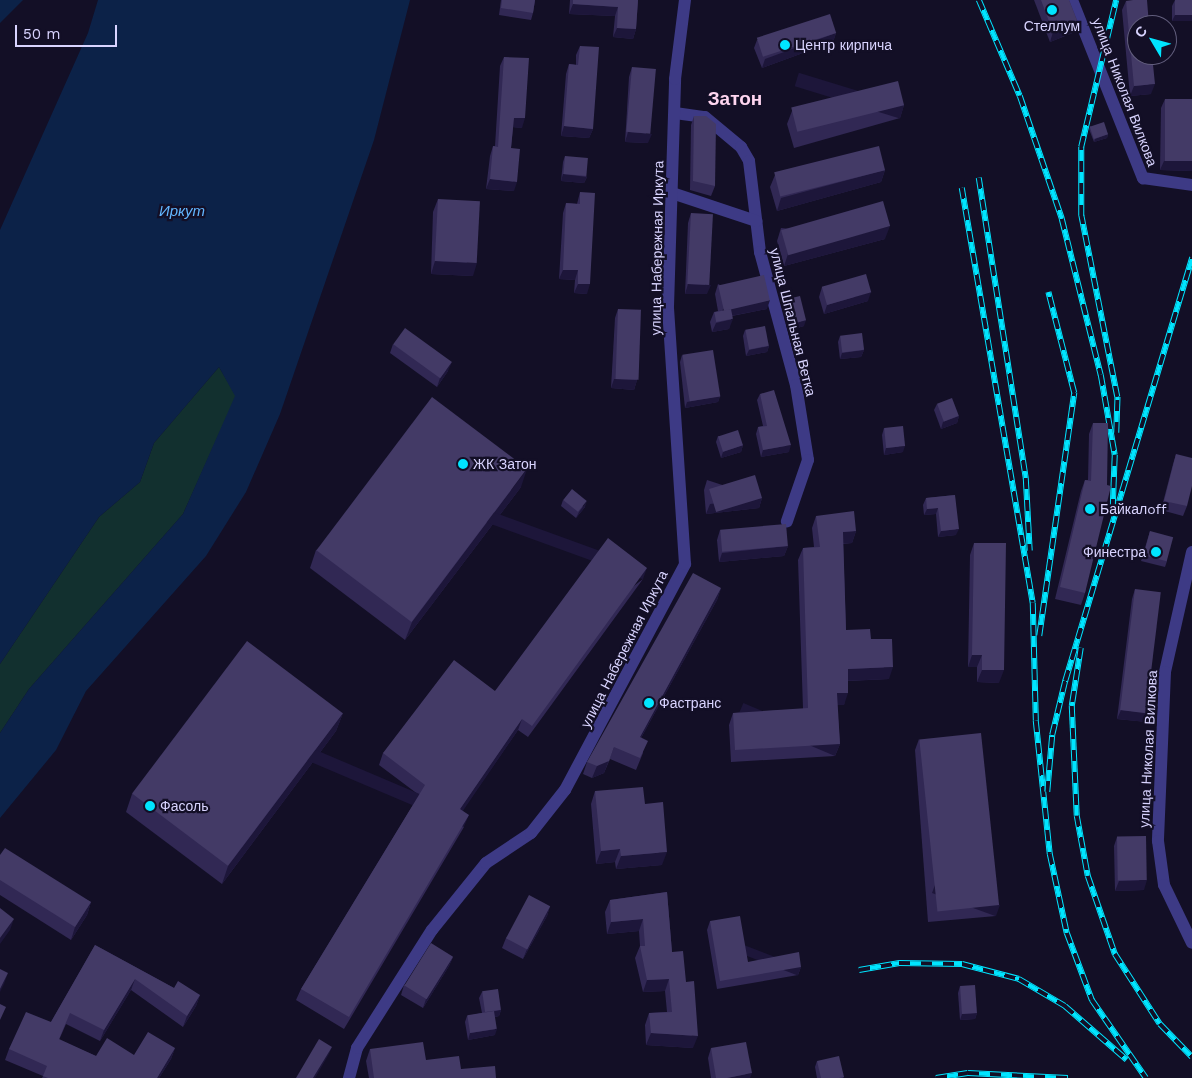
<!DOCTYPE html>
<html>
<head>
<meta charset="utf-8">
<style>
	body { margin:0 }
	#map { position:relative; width:1192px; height:1078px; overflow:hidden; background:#130f26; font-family:"Work Sans",sans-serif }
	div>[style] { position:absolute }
	.green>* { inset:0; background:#12302f }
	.water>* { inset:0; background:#0c2248 }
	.minor>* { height:12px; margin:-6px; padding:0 6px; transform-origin:6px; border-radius:6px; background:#3d3a85 }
	.rail>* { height:5.5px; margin-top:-2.75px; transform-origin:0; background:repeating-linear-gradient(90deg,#130f26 0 11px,#00e5ff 0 22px); box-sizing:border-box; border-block:1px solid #00e5ff }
	.wall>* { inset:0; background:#312854 }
	.shaded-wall>* { inset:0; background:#1d163a; transform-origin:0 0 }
	.building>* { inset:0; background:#433a66; transform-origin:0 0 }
	.dots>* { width:14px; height:14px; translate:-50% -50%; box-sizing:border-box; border:2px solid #130f26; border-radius:50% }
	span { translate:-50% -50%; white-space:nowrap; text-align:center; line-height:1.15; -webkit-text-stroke:4.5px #130f26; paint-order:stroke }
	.poi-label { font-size:14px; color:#d9d4ff }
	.left { translate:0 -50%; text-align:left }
	.right { translate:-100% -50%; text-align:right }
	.street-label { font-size:14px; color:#d9d4ff }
	.water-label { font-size:15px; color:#62b6ff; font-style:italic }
	.district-label { font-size:19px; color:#ffd6f0; font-weight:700 }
	.north { position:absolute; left:1127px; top:15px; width:50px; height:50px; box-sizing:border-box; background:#130f26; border:1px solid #625e7d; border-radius:50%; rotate:307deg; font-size:14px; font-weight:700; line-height:20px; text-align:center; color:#d9d4ff }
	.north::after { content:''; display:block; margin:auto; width:18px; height:22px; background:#00e5ff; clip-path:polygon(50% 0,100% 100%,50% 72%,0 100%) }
	.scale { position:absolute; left:15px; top:25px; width:102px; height:22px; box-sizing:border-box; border:2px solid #d9d4ff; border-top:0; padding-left:6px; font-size:15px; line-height:18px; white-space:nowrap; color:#d9d4ff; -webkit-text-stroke:4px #130f26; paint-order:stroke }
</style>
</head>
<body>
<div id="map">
	<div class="green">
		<div style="clip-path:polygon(219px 367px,236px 396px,183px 514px,29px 689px,0 733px,0 664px,99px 517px,140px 482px,154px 443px)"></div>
	</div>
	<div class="water">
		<div style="clip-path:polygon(0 0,23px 0,0 23px)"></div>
		<div style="clip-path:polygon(98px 0,410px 0,374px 140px,280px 414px,246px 492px,206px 556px,86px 691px,56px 750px,0 818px,0 733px,29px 689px,183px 514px,235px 396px,219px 367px,154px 443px,140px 482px,99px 517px,0 664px,0 230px,88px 33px)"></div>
	</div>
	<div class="minor">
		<div style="left:1072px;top:0;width:192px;rotate:68.3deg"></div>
		<div style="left:1143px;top:178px;width:49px;rotate:8.1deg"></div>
		<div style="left:675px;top:113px;width:30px;rotate:8deg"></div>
		<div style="left:705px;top:117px;width:47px;rotate:39.8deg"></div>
		<div style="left:741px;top:147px;width:16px;rotate:60deg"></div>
		<div style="left:749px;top:161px;width:92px;rotate:83.1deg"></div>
		<div style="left:760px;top:252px;width:138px;rotate:74.9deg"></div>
		<div style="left:796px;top:385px;width:76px;rotate:80.9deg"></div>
		<div style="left:808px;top:460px;width:65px;rotate:109deg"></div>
		<div style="left:672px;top:193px;width:89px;rotate:18.4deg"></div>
		<div style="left:1192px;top:552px;width:123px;rotate:102.7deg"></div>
		<div style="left:1165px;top:672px;width:169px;rotate:92.4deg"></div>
		<div style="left:1158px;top:841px;width:44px;rotate:82.2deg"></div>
		<div style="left:1164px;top:885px;width:64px;rotate:64.2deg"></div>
		<div style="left:349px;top:1078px;width:31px;rotate:-75deg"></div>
		<div style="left:357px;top:1048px;width:140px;rotate:-57.6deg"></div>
		<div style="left:432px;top:930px;width:86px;rotate:-51.1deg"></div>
		<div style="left:486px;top:863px;width:54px;rotate:-33.7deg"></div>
		<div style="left:531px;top:833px;width:55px;rotate:-51.7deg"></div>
		<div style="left:565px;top:790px;width:256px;rotate:-62deg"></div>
		<div style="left:685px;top:564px;width:259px;rotate:-93.8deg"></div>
		<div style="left:668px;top:306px;width:227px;rotate:-88.2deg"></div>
		<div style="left:675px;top:79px;width:80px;rotate:-82.8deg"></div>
	</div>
	<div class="rail">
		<div style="left:979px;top:0;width:104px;rotate:66.9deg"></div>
		<div style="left:1020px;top:96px;width:130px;rotate:71.1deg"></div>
		<div style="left:1062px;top:219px;width:161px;rotate:76deg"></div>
		<div style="left:1101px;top:375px;width:81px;rotate:80.1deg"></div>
		<div style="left:1115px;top:455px;width:53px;rotate:92.2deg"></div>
		<div style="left:979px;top:178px;width:304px;rotate:81.1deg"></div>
		<div style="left:1026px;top:478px;width:73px;rotate:86.9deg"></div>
		<div style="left:962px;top:188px;width:421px;rotate:80.3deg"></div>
		<div style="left:1033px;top:603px;width:118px;rotate:88.5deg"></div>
		<div style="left:1036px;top:721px;width:134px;rotate:84deg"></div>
		<div style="left:1050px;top:854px;width:81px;rotate:77.9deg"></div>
		<div style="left:1067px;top:933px;width:72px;rotate:69.5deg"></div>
		<div style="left:1092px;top:1000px;width:95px;rotate:55.3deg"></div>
		<div style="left:1116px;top:433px;width:36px;rotate:-88deg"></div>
		<div style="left:1117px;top:397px;width:185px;rotate:-101.2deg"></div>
		<div style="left:1081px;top:216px;width:69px;rotate:-90deg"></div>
		<div style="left:1081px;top:147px;width:151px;rotate:-76.6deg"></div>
		<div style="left:1039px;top:636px;width:246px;rotate:-81.8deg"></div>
		<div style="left:1074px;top:393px;width:104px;rotate:-104.4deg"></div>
		<div style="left:1081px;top:648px;width:59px;rotate:98.8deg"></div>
		<div style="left:1072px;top:706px;width:110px;rotate:87.4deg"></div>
		<div style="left:1077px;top:816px;width:61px;rotate:79.6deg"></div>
		<div style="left:1088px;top:876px;width:83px;rotate:70.9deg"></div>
		<div style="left:1115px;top:954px;width:83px;rotate:57.3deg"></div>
		<div style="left:1160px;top:1024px;width:46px;rotate:45.9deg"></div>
		<div style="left:1047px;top:792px;width:57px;rotate:-85deg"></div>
		<div style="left:1052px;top:735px;width:56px;rotate:-76.5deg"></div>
		<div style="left:1065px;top:681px;width:442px;rotate:-73.3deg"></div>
		<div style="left:859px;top:970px;width:41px;rotate:-9.9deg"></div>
		<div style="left:899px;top:963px;width:63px;rotate:0.9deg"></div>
		<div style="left:962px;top:964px;width:59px;rotate:14.7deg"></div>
		<div style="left:1019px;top:979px;width:53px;rotate:30.4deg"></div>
		<div style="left:1065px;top:1006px;width:82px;rotate:41.1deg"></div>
		<div style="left:936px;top:1078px;width:32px;rotate:-9deg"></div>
		<div style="left:968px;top:1073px;width:100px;rotate:2.9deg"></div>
	</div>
	<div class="wall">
		<div style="clip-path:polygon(501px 0,535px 0,533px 13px,531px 20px,499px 15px)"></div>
		<div style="clip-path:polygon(570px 0,638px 0,636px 29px,633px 39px,613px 37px,615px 16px,569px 14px)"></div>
		<div style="clip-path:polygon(1034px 0,1069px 0,1078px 23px,1075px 32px,1050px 42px)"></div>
		<div style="clip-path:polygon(1175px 0,1192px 0,1192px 21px,1172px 21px,1172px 6px)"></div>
		<div style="clip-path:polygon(1126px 1px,1151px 94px,1130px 96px,1122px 10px)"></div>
		<div style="clip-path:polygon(836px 33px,833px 42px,762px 68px,754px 48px,757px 40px)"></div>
		<div style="clip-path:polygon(580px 46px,593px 129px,589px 138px,561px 136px,566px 74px,569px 64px,576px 65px,576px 55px)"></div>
		<div style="clip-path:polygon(504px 57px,522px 128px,513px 127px,511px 148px,514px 191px,486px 189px,490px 156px,493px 146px,495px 146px,500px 66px)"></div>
		<div style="clip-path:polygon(632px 67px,648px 143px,625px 142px,629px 77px)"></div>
		<div style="clip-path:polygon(1165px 99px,1192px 99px,1192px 171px,1160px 170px,1161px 108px)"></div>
		<div style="clip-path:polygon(904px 105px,900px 118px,794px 148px,787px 124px,792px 111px)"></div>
		<div style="clip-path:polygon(694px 116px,715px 186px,711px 196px,690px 190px,691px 125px)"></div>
		<div style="clip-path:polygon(1090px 126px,1108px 134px,1107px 138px,1094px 142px,1089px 129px)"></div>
		<div style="clip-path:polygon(565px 156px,587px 177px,584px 183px,561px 181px,563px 162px)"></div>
		<div style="clip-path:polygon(885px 170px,881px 182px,777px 211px,770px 187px,775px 175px)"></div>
		<div style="clip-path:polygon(580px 192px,587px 294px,574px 293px,575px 280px,559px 279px,563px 213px,566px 203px,577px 204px)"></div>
		<div style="clip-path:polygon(438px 199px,473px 276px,431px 274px,433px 212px)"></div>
		<div style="clip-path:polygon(691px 213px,707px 294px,685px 294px,688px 223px)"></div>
		<div style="clip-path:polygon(781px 228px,885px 239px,784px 266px,777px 241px)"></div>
		<div style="clip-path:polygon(718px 284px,767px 309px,732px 316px,729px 329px,712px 332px,710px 322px,714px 312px,718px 311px,715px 294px)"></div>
		<div style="clip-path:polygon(822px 287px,868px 301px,824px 314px,819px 297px)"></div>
		<div style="clip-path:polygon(785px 300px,804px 326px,790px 330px,783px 306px)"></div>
		<div style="clip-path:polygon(618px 309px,637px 380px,634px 390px,611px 388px,615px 318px)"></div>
		<div style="clip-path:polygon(745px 330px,769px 346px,767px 352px,746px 356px,743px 336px)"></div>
		<div style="clip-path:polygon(840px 336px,864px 350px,861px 357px,840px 359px,838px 342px)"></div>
		<div style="clip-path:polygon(393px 344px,448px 371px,437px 387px,390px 353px)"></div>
		<div style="clip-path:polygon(682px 355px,720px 396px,718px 402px,685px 408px,680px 362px)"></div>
		<div style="clip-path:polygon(760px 394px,789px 452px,761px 457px,756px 434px,758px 427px,763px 426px,757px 400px)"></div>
		<div style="clip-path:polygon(937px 404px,959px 416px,957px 423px,941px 429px,934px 410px)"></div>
		<div style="clip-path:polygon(1093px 423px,1108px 423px,1085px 593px,1081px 605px,1055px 599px,1081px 491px,1085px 480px,1088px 480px,1089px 434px)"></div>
		<div style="clip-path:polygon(884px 428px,903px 452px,884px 455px,882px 435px)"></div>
		<div style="clip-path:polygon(718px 436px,743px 445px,741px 452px,721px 458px,716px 442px)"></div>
		<div style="clip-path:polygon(1176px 454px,1187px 506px,1183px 516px,1161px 510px,1173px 464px)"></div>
		<div style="clip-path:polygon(707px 480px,762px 498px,759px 508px,706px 514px,704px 490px)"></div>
		<div style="clip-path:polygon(521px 487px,405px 640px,310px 568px,316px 550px)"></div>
		<div style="clip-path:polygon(955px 495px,956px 535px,938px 537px,936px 514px,924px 515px,923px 505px,926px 498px)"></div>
		<div style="clip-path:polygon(563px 500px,585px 507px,576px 518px,561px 506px)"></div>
		<div style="clip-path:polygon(816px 516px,856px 531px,852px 543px,843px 544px,846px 630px,871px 639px,889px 679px,848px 681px,844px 705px,837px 705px,840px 744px,835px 756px,731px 762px,729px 725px,733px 713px,803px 709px,798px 560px,803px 548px,814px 547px,812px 528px)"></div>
		<div style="clip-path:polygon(720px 530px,788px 546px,784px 556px,719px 562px,717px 540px)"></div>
		<div style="clip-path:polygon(1150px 531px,1167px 561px,1165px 567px,1141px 561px)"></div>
		<div style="clip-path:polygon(974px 543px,999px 683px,977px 682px,977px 667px,968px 667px,970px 555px)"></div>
		<div style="clip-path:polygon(643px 579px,528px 737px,518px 730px,462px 811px,464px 827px,344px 1029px,296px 1000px,301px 989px,419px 795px,379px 765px,383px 753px,495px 691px)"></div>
		<div style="clip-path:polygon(721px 588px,717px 600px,641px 738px,643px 753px,636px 770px,610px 759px,604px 773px,592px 778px,583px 774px,587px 762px)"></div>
		<div style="clip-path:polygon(1135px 589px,1150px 713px,1147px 722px,1117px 719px,1132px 599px)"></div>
		<div style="clip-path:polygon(343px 713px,336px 731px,222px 884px,126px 812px,132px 794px)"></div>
		<div style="clip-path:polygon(919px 739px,996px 916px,928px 922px,915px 750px)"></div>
		<div style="clip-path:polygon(595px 791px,645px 804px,662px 865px,616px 869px,615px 862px,596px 864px,591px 804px)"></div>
		<div style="clip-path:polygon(1117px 837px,1144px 890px,1115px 891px,1114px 846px)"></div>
		<div style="clip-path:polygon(0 855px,91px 902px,87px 915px,71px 940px,0 895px)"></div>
		<div style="clip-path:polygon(667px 892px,672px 952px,686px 982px,693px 1048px,646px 1045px,645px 1025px,649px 1013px,667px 1012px,665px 991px,643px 992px,635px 958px,640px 946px,639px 931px,607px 934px,605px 912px,610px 900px)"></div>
		<div style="clip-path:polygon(550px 906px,547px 916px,523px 959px,502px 948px,506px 938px)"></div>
		<div style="clip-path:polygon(710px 921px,748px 962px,801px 967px,798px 975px,717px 989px,707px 930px)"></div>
		<div style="clip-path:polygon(95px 945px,174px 988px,200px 995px,196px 1006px,183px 1027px,131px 990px,100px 1041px,66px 1024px,59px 1040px,96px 1056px,134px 1055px,175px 1048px,171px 1059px,159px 1078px,42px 1078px,43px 1076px,5px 1060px,9px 1049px,51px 1022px)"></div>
		<div style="clip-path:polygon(453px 957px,449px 966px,423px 1008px,401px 995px,404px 985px)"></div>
		<div style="clip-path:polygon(960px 986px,977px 1013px,975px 1019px,960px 1020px,958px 993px)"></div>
		<div style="clip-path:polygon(482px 992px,501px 1010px,499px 1016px,495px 1017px,495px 1035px,468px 1040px,465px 1022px,467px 1016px,482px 1013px,479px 998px)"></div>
		<div style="clip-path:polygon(711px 1048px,750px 1078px,711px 1078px,708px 1058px)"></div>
		<div style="clip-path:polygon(370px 1049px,426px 1060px,496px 1078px,369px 1078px,366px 1061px)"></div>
		<div style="clip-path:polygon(817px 1061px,844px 1077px,843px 1078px,817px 1078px,815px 1067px)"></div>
	</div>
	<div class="shaded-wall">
		<div style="clip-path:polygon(573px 4px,618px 7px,615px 16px,569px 14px)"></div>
		<div style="clip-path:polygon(1175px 15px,1192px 15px,1192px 21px,1172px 21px)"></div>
		<div style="clip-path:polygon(1078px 23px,1075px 32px,1050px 42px,1053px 32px)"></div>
		<div style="clip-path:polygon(617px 28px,636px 29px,633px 39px,613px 37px)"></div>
		<div style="clip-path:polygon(836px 33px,833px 42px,762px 68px,765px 59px)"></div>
		<div style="clip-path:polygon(1155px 84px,1151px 94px,1130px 96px,1134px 86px)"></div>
		<div style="left:904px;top:105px;width:14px;height:110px;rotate:107deg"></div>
		<div style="clip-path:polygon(514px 118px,525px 118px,522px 128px,510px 127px)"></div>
		<div style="clip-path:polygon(564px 126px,593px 129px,589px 138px,561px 136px)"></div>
		<div style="clip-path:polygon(628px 132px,652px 134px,648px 143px,625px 142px)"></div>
		<div style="clip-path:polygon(1108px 134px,1107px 138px,1094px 142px,1095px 139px)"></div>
		<div style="clip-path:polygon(1164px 161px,1192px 161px,1192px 171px,1160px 170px)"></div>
		<div style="clip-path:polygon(885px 170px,881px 182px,777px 211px,781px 198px)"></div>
		<div style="clip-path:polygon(563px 174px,587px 177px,584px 183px,561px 181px)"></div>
		<div style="clip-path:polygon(490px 179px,517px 182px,514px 191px,486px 189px)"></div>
		<div style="clip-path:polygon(890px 226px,885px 239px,784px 266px,788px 254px)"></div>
		<div style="clip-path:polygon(435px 261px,477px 263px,473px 276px,431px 274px)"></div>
		<div style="clip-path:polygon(563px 270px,578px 270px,575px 280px,559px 279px)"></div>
		<div style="clip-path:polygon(578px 284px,590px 284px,587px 294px,574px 293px)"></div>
		<div style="clip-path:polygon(688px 284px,711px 285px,707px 294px,685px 294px)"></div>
		<div style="clip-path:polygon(871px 292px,868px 301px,824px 314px,827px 305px)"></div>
		<div style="clip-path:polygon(770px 300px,767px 309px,720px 318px,723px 309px)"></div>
		<div style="clip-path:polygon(733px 319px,729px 329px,712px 332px,716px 323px)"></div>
		<div style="clip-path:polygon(806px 320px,804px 326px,790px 330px,792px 324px)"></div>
		<div style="clip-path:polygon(769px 346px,767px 352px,746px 356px,749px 350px)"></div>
		<div style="clip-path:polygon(864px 350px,861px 357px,840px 359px,842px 353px)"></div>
		<div style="clip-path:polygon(452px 362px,448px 371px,437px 387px,440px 378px)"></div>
		<div style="clip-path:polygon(614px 379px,637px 380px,634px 390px,611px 388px)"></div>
		<div style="clip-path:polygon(720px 396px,718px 402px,685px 408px,687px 402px)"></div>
		<div style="clip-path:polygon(959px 416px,957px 423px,941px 429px,943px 422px)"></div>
		<div style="clip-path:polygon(743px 445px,741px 452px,721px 458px,723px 452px)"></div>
		<div style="clip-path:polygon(791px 445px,789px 452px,761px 457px,763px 450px)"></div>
		<div style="clip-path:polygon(905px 446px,903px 452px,884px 455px,886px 448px)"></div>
		<div style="clip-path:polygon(527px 469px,521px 487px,405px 640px,412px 622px)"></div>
		<div style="clip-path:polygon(762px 498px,759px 508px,706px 514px,710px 504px)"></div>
		<div style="clip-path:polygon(587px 501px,585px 507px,576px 518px,579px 512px)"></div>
		<div style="clip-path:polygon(938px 508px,936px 514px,924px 515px,927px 509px)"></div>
		<div style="clip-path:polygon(959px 529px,956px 535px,938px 537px,941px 531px)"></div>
		<div style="clip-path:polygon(856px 531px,852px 543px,838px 544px,843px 532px)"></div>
		<div style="clip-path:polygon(788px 546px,784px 556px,719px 562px,722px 553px)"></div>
		<div style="left:647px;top:568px;width:12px;height:195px;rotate:110deg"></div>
		<div style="clip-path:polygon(721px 588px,717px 600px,635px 749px,640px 737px)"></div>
		<div style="clip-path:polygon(972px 655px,982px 655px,977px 667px,968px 667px)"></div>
		<div style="clip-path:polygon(893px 667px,889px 679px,843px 681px,848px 669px)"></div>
		<div style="clip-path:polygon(982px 670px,1004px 670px,999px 683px,977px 682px)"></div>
		<div style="clip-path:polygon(837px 693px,848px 693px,844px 705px,832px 705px)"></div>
		<div style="clip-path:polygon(1121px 710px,1150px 713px,1147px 722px,1117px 719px)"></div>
		<div style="clip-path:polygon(343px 713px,336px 731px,222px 884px,228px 866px)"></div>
		<div style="clip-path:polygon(522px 719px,518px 730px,456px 821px,460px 809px)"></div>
		<div style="left:840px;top:744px;width:13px;height:105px;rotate:113deg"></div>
		<div style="clip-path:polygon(614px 747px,604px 773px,592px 778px,597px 766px)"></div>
		<div style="left:469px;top:815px;width:13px;height:235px;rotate:113deg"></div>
		<div style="clip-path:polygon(620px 849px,615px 862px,596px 864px,601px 851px)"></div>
		<div style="clip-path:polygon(667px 852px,662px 865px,616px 869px,621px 856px)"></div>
		<div style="clip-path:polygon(1147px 880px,1144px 890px,1115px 891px,1119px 881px)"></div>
		<div style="clip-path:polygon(91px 902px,87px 915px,71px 940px,75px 927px)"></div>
		<div style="left:1000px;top:905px;width:12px;height:68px;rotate:110deg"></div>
		<div style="clip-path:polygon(550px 906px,547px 916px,523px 959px,527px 949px)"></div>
		<div style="clip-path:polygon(14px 919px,10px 930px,0 944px,0 938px)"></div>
		<div style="clip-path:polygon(643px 919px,639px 931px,607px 934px,611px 922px)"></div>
		<div style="clip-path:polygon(453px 957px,449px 966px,423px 1008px,426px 999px)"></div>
		<div style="left:801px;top:967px;width:9px;height:82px;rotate:111deg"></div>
		<div style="clip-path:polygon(8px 973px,4px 984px,0 992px,0 989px)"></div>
		<div style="clip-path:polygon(135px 979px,131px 990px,100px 1041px,104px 1030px)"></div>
		<div style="clip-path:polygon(669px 979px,665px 991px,643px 992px,647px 980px)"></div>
		<div style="clip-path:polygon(200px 995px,196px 1006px,183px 1027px,187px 1016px)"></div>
		<div style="clip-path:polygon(501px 1010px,499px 1016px,483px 1019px,485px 1013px)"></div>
		<div style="clip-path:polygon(977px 1013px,975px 1019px,960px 1020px,962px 1014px)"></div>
		<div style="clip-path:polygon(497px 1029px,495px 1035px,468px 1040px,470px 1033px)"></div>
		<div style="clip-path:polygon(651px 1033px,698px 1036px,693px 1048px,646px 1045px)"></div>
		<div style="clip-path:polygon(332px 1047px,329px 1054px,315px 1078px,313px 1078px)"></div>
		<div style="clip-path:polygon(175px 1048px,171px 1059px,159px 1078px,157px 1078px)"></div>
		<div style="clip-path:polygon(752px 1073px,750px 1078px,727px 1078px)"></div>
	</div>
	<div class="building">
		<div style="clip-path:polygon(502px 0,535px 0,533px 13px,501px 8px)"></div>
		<div style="clip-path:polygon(573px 0,638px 0,636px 29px,617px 28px,618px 7px,573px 4px)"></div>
		<div style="clip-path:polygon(1041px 0,1069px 0,1078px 23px,1053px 32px)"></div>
		<div style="clip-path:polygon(1133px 0,1147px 0,1149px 25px,1137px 25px,1137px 55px,1152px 55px,1155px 84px,1134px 86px,1126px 1px)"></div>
		<div style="left:1175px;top:0;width:17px;height:15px"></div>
		<div style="left:830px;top:14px;width:20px;height:77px;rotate:72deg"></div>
		<div style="clip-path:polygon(580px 46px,599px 47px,593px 129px,564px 126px,569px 64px,578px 65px)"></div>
		<div style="clip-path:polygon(504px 57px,529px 58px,525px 118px,514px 118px,511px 148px,520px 149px,517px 182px,490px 179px,493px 146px,498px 147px)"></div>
		<div style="left:632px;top:67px;width:24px;height:65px;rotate:5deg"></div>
		<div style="left:898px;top:81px;width:25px;height:110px;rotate:76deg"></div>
		<div style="left:1165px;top:99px;width:27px;height:62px"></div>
		<div style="clip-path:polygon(694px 116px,706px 116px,716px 124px,715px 186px,693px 181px)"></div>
		<div style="left:1104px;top:122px;width:13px;height:15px;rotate:72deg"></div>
		<div style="left:879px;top:146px;width:25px;height:108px;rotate:76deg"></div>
		<div style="left:565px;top:156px;width:23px;height:18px;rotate:5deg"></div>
		<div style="clip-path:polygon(580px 192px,595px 193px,590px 284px,578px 284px,578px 270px,563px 270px,566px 203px,580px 204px)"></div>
		<div style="left:438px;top:199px;width:42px;height:62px;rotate:3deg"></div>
		<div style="left:883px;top:201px;width:26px;height:106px;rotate:74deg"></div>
		<div style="left:691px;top:213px;width:22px;height:71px;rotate:3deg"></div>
		<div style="left:866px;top:274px;width:19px;height:46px;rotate:74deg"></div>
		<div style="left:764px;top:275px;width:26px;height:47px;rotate:77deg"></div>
		<div style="left:800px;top:296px;width:25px;height:16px;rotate:76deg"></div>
		<div style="left:618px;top:309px;width:23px;height:70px;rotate:2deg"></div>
		<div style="left:731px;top:309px;width:10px;height:17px;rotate:79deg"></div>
		<div style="left:765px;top:326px;width:20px;height:20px;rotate:79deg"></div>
		<div style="left:405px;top:328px;width:58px;height:20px;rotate:36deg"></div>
		<div style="left:862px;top:333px;width:17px;height:22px;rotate:83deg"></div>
		<div style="left:713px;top:350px;width:47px;height:31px;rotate:81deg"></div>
		<div style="clip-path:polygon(774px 390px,791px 445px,763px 450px,758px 427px,767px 426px,760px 394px)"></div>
		<div style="left:432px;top:397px;width:119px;height:192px;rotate:37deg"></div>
		<div style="left:952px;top:398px;width:19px;height:16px;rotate:69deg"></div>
		<div style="clip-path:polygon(1093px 423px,1108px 423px,1107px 485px,1111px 486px,1085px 593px,1060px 587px,1085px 480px,1091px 481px)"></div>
		<div style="left:903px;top:426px;width:20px;height:19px;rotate:84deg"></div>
		<div style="left:738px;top:430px;width:16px;height:21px;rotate:72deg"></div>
		<div style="clip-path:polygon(1176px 454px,1192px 458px,1192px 486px,1187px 506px,1164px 501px)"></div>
		<div style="left:755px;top:475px;width:24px;height:48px;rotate:73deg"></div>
		<div style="left:572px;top:489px;width:19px;height:14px;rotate:39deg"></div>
		<div style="clip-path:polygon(955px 495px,959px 529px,941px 531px,938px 508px,927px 509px,926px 498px)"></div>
		<div style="clip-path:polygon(854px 511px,856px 531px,843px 532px,846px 630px,870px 629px,871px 639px,892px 639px,893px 667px,848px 669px,848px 693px,837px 693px,840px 744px,735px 750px,733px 713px,808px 708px,803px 548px,820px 547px,816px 516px)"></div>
		<div style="left:786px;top:524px;width:22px;height:66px;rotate:85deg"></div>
		<div style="left:1150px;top:531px;width:24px;height:25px;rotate:15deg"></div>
		<div style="clip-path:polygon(608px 538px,647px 568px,532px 726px,522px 719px,460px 809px,469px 815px,349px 1017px,301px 989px,425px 785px,383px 753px,454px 660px,495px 691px)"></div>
		<div style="clip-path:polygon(974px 543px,1006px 543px,1004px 670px,982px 670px,982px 655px,972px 655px)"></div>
		<div style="clip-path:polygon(693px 573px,721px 588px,640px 737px,648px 741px,640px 758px,614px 747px,609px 761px,597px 766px,587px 762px)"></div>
		<div style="left:1135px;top:589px;width:26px;height:122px;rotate:7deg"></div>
		<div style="left:247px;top:641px;width:120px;height:191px;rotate:37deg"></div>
		<div style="left:981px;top:733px;width:173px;height:62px;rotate:84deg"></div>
		<div style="clip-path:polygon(643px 787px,645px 804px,663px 802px,667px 852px,621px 856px,620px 849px,601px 851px,595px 791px)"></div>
		<div style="left:1146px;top:836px;width:44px;height:29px;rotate:89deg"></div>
		<div style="clip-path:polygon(5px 848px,91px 902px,75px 927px,0 880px,0 855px)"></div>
		<div style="clip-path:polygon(667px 892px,672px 952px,683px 951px,686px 982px,694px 981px,698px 1036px,651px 1033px,649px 1013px,672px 1012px,669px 979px,647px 980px,640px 946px,645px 946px,643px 919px,611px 922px,610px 900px)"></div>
		<div style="left:529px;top:895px;width:24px;height:49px;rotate:28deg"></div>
		<div style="clip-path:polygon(0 908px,14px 919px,0 938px)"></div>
		<div style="clip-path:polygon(740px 916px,748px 962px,799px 952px,801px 967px,720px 981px,710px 921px)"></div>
		<div style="left:431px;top:943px;width:26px;height:50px;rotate:32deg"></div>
		<div style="clip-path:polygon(95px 945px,174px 988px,178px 981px,200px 995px,187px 1016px,135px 979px,104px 1030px,70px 1013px,59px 1039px,96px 1056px,107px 1038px,134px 1055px,148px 1032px,175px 1048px,157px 1078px,48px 1078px,43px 1076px,47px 1066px,9px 1049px,26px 1012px,51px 1022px)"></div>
		<div style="clip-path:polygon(0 969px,8px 973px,0 989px)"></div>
		<div style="left:975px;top:985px;width:28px;height:15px;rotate:86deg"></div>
		<div style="left:498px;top:989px;width:21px;height:16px;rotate:82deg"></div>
		<div style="clip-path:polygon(0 1004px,6px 1007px,0 1020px)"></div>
		<div style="left:494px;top:1011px;width:18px;height:27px;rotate:81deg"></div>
		<div style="clip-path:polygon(319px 1039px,332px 1047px,313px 1078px,296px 1078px)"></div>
		<div style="clip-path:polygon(423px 1042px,426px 1060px,459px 1056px,461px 1069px,495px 1066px,496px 1078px,374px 1078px,370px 1049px)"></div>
		<div style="clip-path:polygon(746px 1042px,752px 1073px,727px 1078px,716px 1078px,711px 1048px)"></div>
		<div style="clip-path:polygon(839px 1056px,844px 1077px,839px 1078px,821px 1078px,817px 1061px)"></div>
	</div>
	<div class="dots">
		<div style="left:1052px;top:10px;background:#00e5ff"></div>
		<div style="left:785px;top:45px;background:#00e5ff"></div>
		<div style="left:463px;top:464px;background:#00e5ff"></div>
		<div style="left:1090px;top:509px;background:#00e5ff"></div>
		<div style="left:1156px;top:552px;background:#00e5ff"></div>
		<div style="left:649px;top:703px;background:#00e5ff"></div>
		<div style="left:150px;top:806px;background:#00e5ff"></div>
	</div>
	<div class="poi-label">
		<span style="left:1052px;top:26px">Стеллум</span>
		<span class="left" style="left:795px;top:45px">Центр кирпича</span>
		<span class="left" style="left:473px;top:464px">ЖК Затон</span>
		<span class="left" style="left:1100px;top:509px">Байкалoff</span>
		<span class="right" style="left:1146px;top:552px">Финестра</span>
		<span class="left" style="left:659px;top:703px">Фастранс</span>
		<span class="left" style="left:160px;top:806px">Фасоль</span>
	</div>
	<div class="street-label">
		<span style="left:1125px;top:92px;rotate:69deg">улица Николая Вилкова</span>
		<span style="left:657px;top:248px;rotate:-89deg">улица Набережная Иркута</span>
		<span style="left:793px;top:322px;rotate:76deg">улица Шпальная Ветка</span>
		<span style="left:624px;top:649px;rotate:-63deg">улица Набережная Иркута</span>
		<span style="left:1148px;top:749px;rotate:-87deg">улица Николая Вилкова</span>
	</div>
	<div class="water-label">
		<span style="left:182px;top:212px">Иркут</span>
	</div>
	<div class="district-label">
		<span style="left:735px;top:99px">Затон</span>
	</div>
	<div class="north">С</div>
	<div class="scale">50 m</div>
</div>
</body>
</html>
